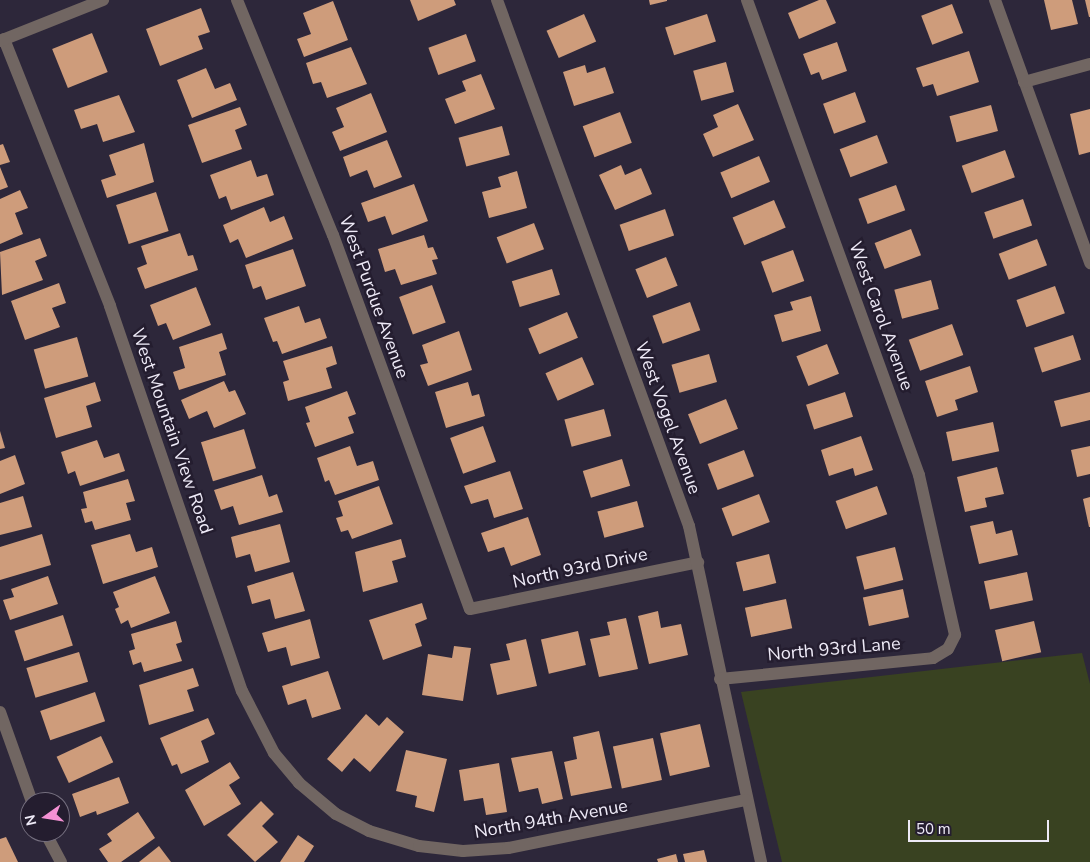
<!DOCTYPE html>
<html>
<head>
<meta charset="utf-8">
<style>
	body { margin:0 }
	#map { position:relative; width:1090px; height:862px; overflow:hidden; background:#2d273a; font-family:"Nunito Sans",sans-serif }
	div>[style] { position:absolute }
	.green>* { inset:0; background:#394221 }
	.building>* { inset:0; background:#ce9c7b; transform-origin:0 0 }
	.street>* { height:12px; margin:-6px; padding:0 6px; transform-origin:6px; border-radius:6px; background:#716662 }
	span { translate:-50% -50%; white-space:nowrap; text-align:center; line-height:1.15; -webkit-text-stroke:5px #241d2f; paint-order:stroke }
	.street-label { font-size:18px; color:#eeeaf7 }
	.north { position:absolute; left:20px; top:792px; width:50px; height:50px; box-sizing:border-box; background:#241d2f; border:1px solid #756f7f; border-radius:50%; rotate:257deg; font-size:14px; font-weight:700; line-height:20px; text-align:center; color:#eeeaf7 }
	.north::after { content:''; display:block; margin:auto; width:18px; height:22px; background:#f491d4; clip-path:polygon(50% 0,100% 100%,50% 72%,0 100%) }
	.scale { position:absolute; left:908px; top:820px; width:141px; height:22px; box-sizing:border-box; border:2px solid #eeeaf7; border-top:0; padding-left:6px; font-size:15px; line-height:18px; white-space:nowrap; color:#eeeaf7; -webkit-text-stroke:4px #241d2f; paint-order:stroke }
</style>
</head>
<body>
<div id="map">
	<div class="green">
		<div style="clip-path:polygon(1082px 653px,1090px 684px,1090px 862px,782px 862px,741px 692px)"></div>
	</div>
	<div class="building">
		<div style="clip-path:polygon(410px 0,454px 0,456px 5px,418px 21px)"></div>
		<div style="clip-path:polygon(649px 0,667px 0,667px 1px,650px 5px)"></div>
		<div style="clip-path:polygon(819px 0,826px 0,836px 23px,799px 39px,788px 13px)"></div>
		<div style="clip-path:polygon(1044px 0,1072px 0,1078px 24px,1051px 30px)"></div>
		<div style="clip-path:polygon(1085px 0,1090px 0,1090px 17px,1089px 17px)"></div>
		<div style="clip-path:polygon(333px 1px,348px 40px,304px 57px,297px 39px,311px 34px,303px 13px)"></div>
		<div style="left:952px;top:4px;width:31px;height:33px;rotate:69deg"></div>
		<div style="clip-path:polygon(201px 8px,210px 32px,198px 36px,203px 49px,160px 66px,146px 29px)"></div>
		<div style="left:584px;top:14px;width:30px;height:41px;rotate:66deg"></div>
		<div style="left:707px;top:14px;width:29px;height:44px;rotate:72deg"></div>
		<div style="left:92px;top:33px;width:42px;height:43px;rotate:68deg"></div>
		<div style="left:466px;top:34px;width:29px;height:40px;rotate:70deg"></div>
		<div style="clip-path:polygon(837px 42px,847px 71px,822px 80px,819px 72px,811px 75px,803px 54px)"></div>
		<div style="clip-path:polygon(351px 47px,367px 84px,327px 98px,321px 82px,313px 84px,306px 63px)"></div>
		<div style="clip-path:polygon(969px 51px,979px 82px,937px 96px,933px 84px,923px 87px,916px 68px)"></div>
		<div style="left:726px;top:62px;width:31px;height:34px;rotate:75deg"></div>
		<div style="clip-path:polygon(585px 65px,587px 73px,605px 67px,614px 93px,574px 106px,563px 72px)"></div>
		<div style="clip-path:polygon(206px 68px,215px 89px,230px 83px,237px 100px,192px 118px,177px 80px)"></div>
		<div style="clip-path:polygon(481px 74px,495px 109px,455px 124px,445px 99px,466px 91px,462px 81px)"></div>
		<div style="left:855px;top:92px;width:32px;height:34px;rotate:70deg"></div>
		<div style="clip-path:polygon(371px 93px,387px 132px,340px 151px,332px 132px,344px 127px,336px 108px)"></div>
		<div style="clip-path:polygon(119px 95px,135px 132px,103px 142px,97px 124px,81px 129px,74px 110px)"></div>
		<div style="clip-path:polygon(738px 104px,754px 140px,713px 157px,703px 134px,718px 127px,713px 115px)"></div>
		<div style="left:991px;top:105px;width:27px;height:43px;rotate:75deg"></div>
		<div style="clip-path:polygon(240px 107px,247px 125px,235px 130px,242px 149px,202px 163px,188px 125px)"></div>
		<div style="clip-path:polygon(1090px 109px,1090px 152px,1079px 155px,1070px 114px)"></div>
		<div style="left:620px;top:112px;width:33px;height:40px;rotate:69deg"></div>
		<div style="left:502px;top:126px;width:30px;height:45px;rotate:75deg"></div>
		<div style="left:877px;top:135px;width:30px;height:40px;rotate:69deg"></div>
		<div style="clip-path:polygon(387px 140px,402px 177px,374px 188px,367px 170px,350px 177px,343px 157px)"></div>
		<div style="clip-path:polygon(144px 143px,154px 182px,107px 198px,101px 180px,116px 175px,109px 155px)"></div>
		<div style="clip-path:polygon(3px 144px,10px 162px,0 165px,0 145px)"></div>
		<div style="left:1005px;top:150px;width:29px;height:46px;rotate:70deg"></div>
		<div style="left:759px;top:156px;width:28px;height:42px;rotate:67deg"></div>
		<div style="clip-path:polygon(251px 160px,257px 177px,267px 174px,274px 195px,231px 210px,226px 196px,219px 199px,210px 175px)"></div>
		<div style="clip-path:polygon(621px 165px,625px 175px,641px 168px,652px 194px,615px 210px,599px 175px)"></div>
		<div style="clip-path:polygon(0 167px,8px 187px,0 190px)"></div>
		<div style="clip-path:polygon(517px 171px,527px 208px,489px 218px,482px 192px,501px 187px,498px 177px)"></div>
		<div style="clip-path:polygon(414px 184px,428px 221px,392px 235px,385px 216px,368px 222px,361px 203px)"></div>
		<div style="left:896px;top:185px;width:27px;height:40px;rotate:70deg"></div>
		<div style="clip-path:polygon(20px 190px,28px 208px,15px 213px,23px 234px,0 244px,0 199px)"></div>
		<div style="left:156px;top:192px;width:41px;height:42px;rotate:72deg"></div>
		<div style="left:1023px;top:199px;width:28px;height:41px;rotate:71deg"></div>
		<div style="left:774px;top:200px;width:30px;height:45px;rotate:67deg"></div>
		<div style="clip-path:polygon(264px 207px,270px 222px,284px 216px,293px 239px,246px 258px,238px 239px,230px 243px,223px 225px)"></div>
		<div style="left:665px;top:209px;width:28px;height:48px;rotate:71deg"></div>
		<div style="left:534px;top:223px;width:28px;height:40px;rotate:69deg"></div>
		<div style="left:911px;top:229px;width:28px;height:39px;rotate:69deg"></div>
		<div style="clip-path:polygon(180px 233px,188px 256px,193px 255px,198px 270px,145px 289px,137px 268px,147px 264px,141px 246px)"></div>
		<div style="clip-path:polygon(424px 235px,428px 248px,433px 247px,438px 259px,432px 260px,437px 274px,401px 285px,395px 269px,385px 272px,378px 249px)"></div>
		<div style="clip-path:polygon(40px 238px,47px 256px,35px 261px,43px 280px,2px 295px,0 252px)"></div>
		<div style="left:1037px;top:239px;width:28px;height:41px;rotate:69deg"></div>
		<div style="clip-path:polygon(293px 249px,306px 286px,266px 300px,261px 286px,253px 289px,245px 265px)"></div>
		<div style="left:793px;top:250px;width:33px;height:34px;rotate:70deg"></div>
		<div style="left:666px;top:257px;width:31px;height:33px;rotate:68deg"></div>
		<div style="left:552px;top:269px;width:27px;height:42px;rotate:73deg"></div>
		<div style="left:931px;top:280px;width:30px;height:38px;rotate:75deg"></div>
		<div style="clip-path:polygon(59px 283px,66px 303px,52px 308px,60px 327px,25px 340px,11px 301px)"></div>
		<div style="left:432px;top:285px;width:40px;height:35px;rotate:70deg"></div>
		<div style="left:1055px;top:286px;width:29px;height:41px;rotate:70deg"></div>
		<div style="clip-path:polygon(196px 287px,211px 325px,173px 340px,166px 323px,158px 326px,150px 305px)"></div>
		<div style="clip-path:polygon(811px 296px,821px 331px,782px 342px,774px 315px,793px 310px,790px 302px)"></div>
		<div style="left:690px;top:302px;width:30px;height:40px;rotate:70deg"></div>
		<div style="clip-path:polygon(299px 306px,305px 323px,320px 318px,327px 338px,282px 354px,277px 341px,273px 342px,264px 318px)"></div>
		<div style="left:567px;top:312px;width:28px;height:42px;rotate:67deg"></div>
		<div style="left:952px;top:324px;width:33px;height:46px;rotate:70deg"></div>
		<div style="clip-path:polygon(459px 331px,472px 370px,428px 386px,420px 365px,428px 363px,422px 345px)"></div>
		<div style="clip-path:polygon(222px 333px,227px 349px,219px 352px,226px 375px,179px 390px,173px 372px,185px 368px,179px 347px)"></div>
		<div style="left:1073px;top:335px;width:26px;height:41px;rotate:72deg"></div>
		<div style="left:77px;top:337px;width:41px;height:45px;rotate:74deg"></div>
		<div style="left:827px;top:344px;width:32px;height:33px;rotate:68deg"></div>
		<div style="clip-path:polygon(332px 346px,337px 364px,326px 368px,332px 388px,288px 401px,283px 382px,289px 380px,283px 361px)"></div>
		<div style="left:709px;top:354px;width:29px;height:39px;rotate:74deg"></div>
		<div style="left:582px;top:357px;width:30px;height:40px;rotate:66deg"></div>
		<div style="clip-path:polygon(970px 366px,978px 392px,955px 400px,958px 410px,937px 417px,925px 381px)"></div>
		<div style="clip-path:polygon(224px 381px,229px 392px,235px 390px,246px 414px,214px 428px,207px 411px,189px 419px,181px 400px)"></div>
		<div style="clip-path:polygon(95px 382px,101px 401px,86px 406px,92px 427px,56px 438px,44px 398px)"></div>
		<div style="clip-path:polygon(468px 382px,472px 396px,479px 394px,485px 416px,446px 428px,435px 392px)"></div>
		<div style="clip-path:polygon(347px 391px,356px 414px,348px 417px,354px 433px,315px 447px,306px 423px,310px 422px,305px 407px)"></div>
		<div style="left:845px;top:392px;width:26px;height:41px;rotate:72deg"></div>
		<div style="clip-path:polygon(1090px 392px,1090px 420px,1061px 427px,1054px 401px)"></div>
		<div style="left:726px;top:399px;width:32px;height:41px;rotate:68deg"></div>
		<div style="left:604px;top:409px;width:28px;height:41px;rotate:75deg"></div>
		<div style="left:993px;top:422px;width:30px;height:48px;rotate:78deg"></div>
		<div style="left:483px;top:426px;width:38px;height:35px;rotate:70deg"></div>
		<div style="left:244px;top:429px;width:41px;height:45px;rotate:73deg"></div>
		<div style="clip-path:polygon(0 431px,5px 448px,0 449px)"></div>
		<div style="clip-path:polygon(861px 436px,873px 470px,855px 476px,853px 468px,829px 476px,821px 450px)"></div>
		<div style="clip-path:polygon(97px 440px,104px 458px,119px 453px,125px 471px,80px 486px,75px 471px,68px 474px,61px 452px)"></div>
		<div style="clip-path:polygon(350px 446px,357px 466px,373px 461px,379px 480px,335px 495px,329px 480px,325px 482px,317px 458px)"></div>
		<div style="clip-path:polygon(1090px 446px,1090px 474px,1077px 477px,1071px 450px)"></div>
		<div style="left:744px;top:450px;width:28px;height:39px;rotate:69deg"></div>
		<div style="clip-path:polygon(15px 455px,25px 484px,0 494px,0 461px)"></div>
		<div style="left:622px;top:459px;width:28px;height:41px;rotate:73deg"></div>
		<div style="clip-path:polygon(997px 467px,1004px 494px,985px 498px,987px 507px,965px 512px,957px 477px)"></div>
		<div style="clip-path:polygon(510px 471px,523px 509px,494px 518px,488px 499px,471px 504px,464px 486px)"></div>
		<div style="clip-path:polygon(262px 475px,269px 497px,277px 494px,283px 512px,239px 525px,233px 506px,221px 510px,214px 490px)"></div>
		<div style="clip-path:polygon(128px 479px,135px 501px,126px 503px,131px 520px,95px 530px,92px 521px,85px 523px,81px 509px,87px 508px,83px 492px)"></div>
		<div style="clip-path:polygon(379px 486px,393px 524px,352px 539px,348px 530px,341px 532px,336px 518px,343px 516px,338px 501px)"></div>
		<div style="left:877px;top:486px;width:30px;height:44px;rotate:70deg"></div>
		<div style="left:759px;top:494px;width:30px;height:40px;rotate:69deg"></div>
		<div style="clip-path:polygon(23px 496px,32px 527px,0 535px,0 503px)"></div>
		<div style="clip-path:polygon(1090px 497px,1090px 527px,1089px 527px,1083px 499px)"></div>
		<div style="left:637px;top:501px;width:27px;height:41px;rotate:75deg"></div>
		<div style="clip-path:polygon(528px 517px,541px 555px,511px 566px,504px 547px,488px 552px,481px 533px)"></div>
		<div style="clip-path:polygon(993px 521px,996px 534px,1012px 530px,1018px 555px,979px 564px,970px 526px)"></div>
		<div style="clip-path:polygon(280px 524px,290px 562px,255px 572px,250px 554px,236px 558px,231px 537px)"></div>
		<div style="clip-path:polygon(42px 534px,51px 565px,0 580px,0 547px)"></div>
		<div style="clip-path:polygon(130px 534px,136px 552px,152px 547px,158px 567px,103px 584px,91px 545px)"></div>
		<div style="clip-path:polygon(401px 539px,406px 557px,392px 561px,398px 582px,363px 592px,355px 552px)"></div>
		<div style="left:895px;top:547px;width:34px;height:40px;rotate:76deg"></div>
		<div style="left:769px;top:554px;width:30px;height:34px;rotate:76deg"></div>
		<div style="clip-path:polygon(293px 572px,305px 611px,275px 619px,270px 599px,252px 604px,247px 586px)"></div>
		<div style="left:1027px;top:572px;width:29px;height:44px;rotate:78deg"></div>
		<div style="clip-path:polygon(48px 576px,58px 604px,10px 620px,3px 600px,14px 597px,11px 589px)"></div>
		<div style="clip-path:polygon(155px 576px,170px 613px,131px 628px,128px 620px,121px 624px,115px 609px,119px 607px,113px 592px)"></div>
		<div style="left:903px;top:589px;width:29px;height:41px;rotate:78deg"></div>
		<div style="left:786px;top:599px;width:30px;height:42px;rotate:78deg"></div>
		<div style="clip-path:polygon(422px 603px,427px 619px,415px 624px,422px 646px,383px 660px,369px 620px)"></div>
		<div style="clip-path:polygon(658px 611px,661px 628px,681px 624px,688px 655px,649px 664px,638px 616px)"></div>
		<div style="left:63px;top:615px;width:32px;height:51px;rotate:72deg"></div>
		<div style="clip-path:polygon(626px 618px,638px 669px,599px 677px,590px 639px,610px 635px,607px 622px)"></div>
		<div style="clip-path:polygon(310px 619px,320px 658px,291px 666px,286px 647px,268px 652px,262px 633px)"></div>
		<div style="clip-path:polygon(176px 621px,182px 642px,176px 644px,182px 661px,144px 672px,141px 662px,133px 665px,129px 651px,135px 649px,131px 634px)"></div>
		<div style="left:1034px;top:621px;width:32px;height:40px;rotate:77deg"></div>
		<div style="left:578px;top:631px;width:35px;height:38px;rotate:77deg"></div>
		<div style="clip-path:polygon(526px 639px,537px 686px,497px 695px,490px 664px,510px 660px,506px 644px)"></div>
		<div style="clip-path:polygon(454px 646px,471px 648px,463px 701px,422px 695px,428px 654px,452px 658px)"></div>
		<div style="left:79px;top:652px;width:31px;height:55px;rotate:73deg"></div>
		<div style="clip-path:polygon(193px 668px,199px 686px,187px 690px,194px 711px,149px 725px,139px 685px)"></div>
		<div style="clip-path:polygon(328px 671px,341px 709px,312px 718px,306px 699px,288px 705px,282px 686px)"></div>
		<div style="left:95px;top:692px;width:31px;height:58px;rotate:71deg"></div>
		<div style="clip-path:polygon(366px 714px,379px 726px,387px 717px,404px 732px,370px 772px,354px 758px,342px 772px,327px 759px)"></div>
		<div style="clip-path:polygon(208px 718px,215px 734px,201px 741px,209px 762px,181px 774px,177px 764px,172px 766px,160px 738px)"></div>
		<div style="left:700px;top:724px;width:44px;height:41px;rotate:77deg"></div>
		<div style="clip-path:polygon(599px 731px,612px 788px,571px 796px,564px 762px,577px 759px,573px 737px)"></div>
		<div style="left:101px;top:736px;width:29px;height:49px;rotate:65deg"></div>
		<div style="left:653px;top:738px;width:43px;height:41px;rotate:78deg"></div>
		<div style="clip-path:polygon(406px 750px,447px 759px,434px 812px,415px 807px,417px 796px,396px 791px)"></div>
		<div style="clip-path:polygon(552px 751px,563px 799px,542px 804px,538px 788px,519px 792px,511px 758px)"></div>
		<div style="clip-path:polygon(230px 762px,240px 778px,229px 785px,241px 804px,204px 826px,185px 790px)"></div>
		<div style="clip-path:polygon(499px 763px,507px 812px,486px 815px,483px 798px,464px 801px,459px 770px)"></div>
		<div style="clip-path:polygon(119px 777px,129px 803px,97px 815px,96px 811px,80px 817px,72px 794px)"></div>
		<div style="clip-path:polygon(261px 801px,274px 814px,262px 826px,278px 842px,255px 862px,227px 835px)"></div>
		<div style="clip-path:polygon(138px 812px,155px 838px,121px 862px,108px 862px,99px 849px,112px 841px,107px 834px)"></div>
		<div style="clip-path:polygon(298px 835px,314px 846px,304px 862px,280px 862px)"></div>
		<div style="clip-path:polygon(6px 837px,18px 862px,0 862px,0 839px)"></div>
		<div style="clip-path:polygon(159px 846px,171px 862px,139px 862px)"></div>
		<div style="clip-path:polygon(704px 850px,707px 862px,685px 862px,683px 854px)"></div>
		<div style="clip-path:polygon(676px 854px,678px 862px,658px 862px,657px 859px)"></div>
	</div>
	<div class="street">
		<div style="left:237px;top:0;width:254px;rotate:67.8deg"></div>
		<div style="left:333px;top:235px;width:398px;rotate:69.9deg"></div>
		<div style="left:470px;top:609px;width:233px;rotate:-11.6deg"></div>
		<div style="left:497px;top:0;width:560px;rotate:69.95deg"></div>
		<div style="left:689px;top:526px;width:344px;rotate:77.9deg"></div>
		<div style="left:995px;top:0;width:280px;rotate:70.1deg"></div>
		<div style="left:4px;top:39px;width:287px;rotate:68.3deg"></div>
		<div style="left:110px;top:306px;width:407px;rotate:71.1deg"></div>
		<div style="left:242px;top:691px;width:70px;rotate:62.7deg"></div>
		<div style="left:274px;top:753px;width:39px;rotate:50deg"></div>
		<div style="left:299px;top:783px;width:48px;rotate:40deg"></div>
		<div style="left:336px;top:814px;width:37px;rotate:27deg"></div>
		<div style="left:369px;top:831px;width:52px;rotate:16.7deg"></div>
		<div style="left:419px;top:846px;width:44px;rotate:6.5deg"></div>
		<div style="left:463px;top:851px;width:45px;rotate:-3.8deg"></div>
		<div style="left:508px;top:848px;width:243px;rotate:-11.4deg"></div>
		<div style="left:0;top:41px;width:111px;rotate:-21.7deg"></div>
		<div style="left:1024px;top:82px;width:68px;rotate:-15.3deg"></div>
		<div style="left:720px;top:679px;width:214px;rotate:-5.6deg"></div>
		<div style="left:933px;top:658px;width:17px;rotate:-31deg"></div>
		<div style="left:948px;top:649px;width:16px;rotate:-63deg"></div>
		<div style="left:955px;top:635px;width:164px;rotate:-102.7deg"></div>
		<div style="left:919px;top:475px;width:505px;rotate:-109.91deg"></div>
		<div style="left:0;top:712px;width:96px;rotate:70.4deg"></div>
		<div style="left:45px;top:832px;width:34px;rotate:62deg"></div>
	</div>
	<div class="street-label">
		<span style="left:374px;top:297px;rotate:70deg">West Purdue Avenue</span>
		<span style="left:881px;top:316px;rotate:70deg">West Carol Avenue</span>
		<span style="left:668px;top:418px;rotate:70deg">West Vogel Avenue</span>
		<span style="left:172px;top:431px;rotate:71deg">West Mountain View Road</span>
		<span style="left:580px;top:568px;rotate:-12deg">North 93rd Drive</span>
		<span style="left:834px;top:649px;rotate:-5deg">North 93rd Lane</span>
		<span style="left:551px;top:819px;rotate:-10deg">North 94th Avenue</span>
	</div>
	<div class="north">N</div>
	<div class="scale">50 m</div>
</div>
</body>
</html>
